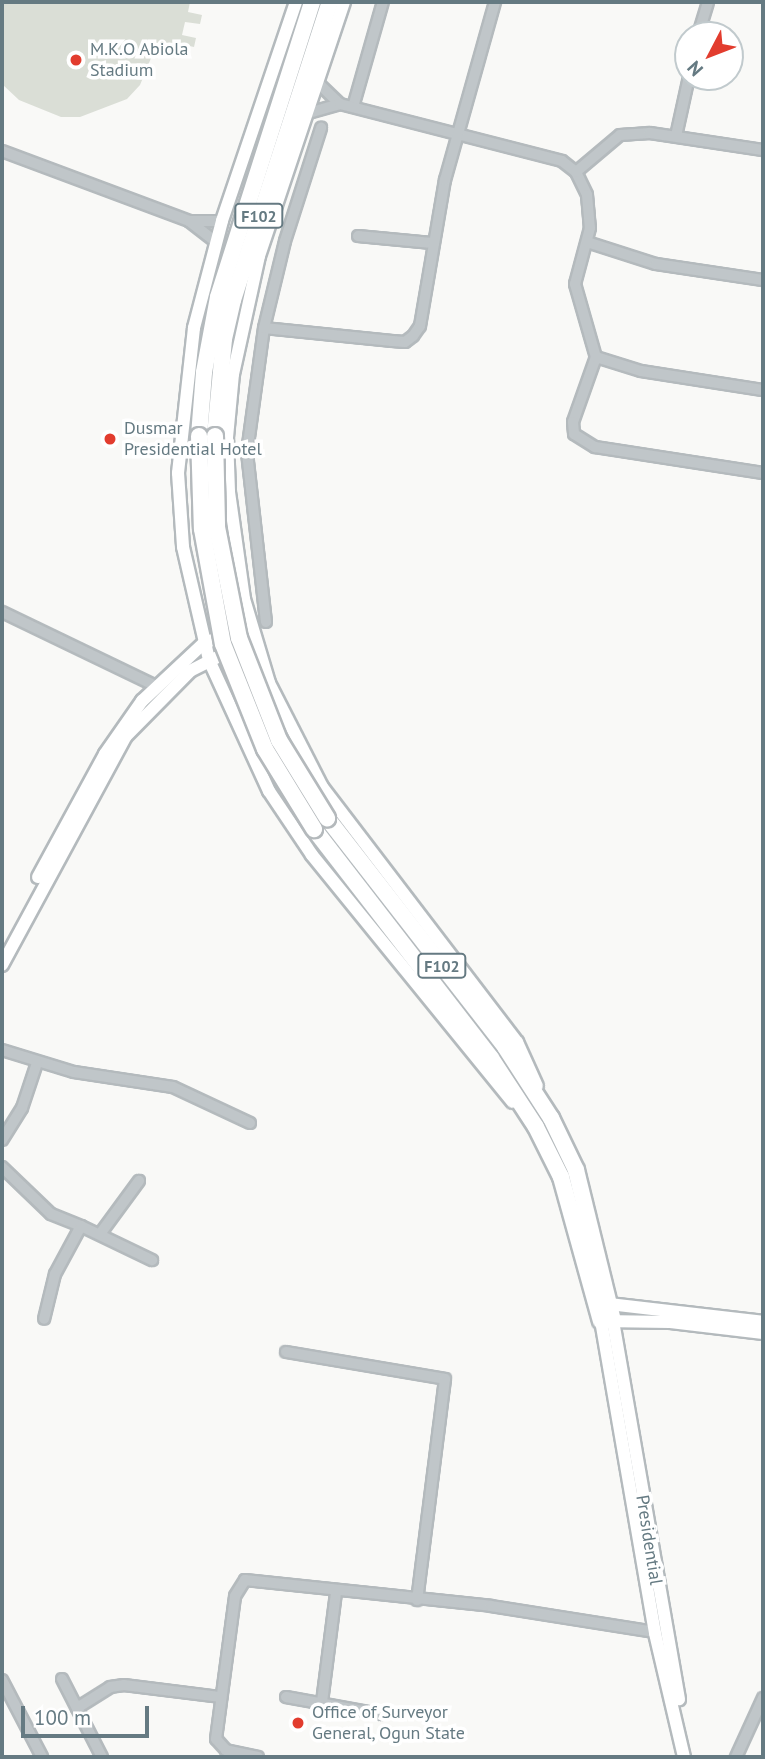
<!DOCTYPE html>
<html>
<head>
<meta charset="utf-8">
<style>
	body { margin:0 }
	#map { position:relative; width:765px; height:1759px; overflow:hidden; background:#f9f9f7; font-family:"PT Sans",sans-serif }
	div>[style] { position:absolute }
	.green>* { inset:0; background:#daded6 }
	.roads { filter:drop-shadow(2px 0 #b4babd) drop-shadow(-2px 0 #b4babd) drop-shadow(0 2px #b4babd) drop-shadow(0 -2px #b4babd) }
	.minor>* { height:10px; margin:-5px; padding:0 5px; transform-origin:5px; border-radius:5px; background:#c0c6c9 }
	.major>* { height:12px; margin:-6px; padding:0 6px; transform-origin:6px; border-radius:6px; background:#fff }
	.highway>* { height:16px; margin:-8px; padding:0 8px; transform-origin:8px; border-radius:8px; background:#fff }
	.bridges { filter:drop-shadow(2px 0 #b4b9bc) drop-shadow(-2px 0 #b4b9bc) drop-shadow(0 2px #b4b9bc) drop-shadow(0 -2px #b4b9bc) }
	.highway-bridge>* { height:16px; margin:-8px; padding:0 8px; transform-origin:8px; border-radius:8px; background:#fff }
	.dots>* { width:19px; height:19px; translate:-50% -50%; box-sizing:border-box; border:4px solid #fff; border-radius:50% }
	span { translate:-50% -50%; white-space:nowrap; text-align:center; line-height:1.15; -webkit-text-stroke:7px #fff; paint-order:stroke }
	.shield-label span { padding:2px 5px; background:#fff; border:2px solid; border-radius:5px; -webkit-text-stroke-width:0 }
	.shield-label { font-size:16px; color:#657a82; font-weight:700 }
	.poi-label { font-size:18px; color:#657a82 }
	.left { translate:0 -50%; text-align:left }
	.street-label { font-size:18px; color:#657a82 }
	.frame { position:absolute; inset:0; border:4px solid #657a82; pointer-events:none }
	.north { position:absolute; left:674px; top:21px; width:70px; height:70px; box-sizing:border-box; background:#fff; border:2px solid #c1cacd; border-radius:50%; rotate:228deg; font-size:19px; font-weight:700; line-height:28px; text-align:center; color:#657a82 }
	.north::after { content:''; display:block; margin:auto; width:24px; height:32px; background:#e23c2e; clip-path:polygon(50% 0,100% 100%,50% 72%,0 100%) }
	.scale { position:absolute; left:21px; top:1706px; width:128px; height:32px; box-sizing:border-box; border:4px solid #657a82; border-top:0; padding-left:9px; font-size:21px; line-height:24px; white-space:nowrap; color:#657a82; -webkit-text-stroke:5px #fff; paint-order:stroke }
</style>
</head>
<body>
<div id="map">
	<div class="green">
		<div style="clip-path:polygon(2px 2px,190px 2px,188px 12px,202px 15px,200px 24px,185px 22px,182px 35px,196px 38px,194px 47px,180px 44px,178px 51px,156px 46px,140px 85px,127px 99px,80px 117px,61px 117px,19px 100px,2px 84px)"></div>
	</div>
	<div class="roads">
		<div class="minor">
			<div style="left:698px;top:35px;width:34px;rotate:-73deg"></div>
			<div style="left:316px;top:81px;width:33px;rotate:44deg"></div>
			<div style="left:353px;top:107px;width:109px;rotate:-74.1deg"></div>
			<div style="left:305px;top:114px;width:36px;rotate:-16deg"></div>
			<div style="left:340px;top:104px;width:229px;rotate:14.4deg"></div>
			<div style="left:562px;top:161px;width:18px;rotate:38deg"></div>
			<div style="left:576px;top:172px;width:25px;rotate:64deg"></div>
			<div style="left:587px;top:195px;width:33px;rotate:85deg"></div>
			<div style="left:590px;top:228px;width:58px;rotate:105deg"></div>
			<div style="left:575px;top:284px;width:76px;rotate:74deg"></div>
			<div style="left:596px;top:357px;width:69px;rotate:109.5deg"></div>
			<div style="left:573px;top:422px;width:12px;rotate:85deg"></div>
			<div style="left:574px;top:434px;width:25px;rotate:32deg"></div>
			<div style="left:595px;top:447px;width:170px;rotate:8.8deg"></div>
			<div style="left:676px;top:136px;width:60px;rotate:-77.6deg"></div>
			<div style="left:2px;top:151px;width:200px;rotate:20.5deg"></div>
			<div style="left:189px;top:221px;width:34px;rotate:38deg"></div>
			<div style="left:576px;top:172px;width:57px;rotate:-40.1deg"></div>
			<div style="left:620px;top:135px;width:30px;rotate:-4deg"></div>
			<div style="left:650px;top:133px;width:114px;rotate:8.6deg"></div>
			<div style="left:189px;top:221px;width:33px"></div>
			<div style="left:358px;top:236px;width:74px;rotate:5.4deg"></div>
			<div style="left:587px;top:242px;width:72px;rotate:17.7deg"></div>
			<div style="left:656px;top:264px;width:108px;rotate:8.5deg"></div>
			<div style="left:264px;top:328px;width:129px;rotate:5.8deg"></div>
			<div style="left:392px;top:341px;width:13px;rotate:4deg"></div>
			<div style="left:405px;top:342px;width:10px;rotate:-37deg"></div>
			<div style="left:413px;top:336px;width:12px;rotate:-55deg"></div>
			<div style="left:420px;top:326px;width:148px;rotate:-80.3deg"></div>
			<div style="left:445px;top:180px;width:185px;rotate:-74.3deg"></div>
			<div style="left:596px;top:357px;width:47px;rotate:17.3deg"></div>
			<div style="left:641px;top:371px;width:123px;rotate:8.9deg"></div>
			<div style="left:2px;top:612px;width:171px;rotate:25.7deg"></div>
			<div style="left:266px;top:622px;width:171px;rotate:-96.4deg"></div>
			<div style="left:247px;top:452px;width:125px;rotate:-82.2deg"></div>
			<div style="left:264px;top:328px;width:89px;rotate:-76.4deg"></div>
			<div style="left:285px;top:241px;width:119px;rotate:-72.3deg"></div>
			<div style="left:2px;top:1050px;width:75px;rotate:17deg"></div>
			<div style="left:74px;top:1072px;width:100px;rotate:8.6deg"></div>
			<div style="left:173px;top:1087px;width:85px;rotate:25.1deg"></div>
			<div style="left:2px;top:1140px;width:38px;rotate:-58deg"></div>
			<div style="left:22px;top:1108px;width:47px;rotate:-71.6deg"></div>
			<div style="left:2px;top:1167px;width:68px;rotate:43.8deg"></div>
			<div style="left:51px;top:1214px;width:32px;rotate:22deg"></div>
			<div style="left:81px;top:1226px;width:55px;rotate:118.4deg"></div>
			<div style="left:55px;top:1274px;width:46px;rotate:103.7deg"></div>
			<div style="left:81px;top:1226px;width:79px;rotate:25.6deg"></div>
			<div style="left:100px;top:1234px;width:66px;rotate:-53.7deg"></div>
			<div style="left:286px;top:1352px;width:161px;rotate:9.6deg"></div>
			<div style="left:445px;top:1379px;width:223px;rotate:97.2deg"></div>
			<div style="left:62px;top:1679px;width:88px;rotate:62.9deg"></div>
			<div style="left:2px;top:1680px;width:87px;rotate:62.5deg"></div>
			<div style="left:286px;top:1697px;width:96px;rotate:10.3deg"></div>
			<div style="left:322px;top:1702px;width:110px;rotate:-82.7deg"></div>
			<div style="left:77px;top:1708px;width:39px;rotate:-32deg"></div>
			<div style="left:110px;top:1687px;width:14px;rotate:-8deg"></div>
			<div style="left:124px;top:1685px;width:98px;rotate:7.1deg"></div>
			<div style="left:258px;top:1757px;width:33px;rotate:-168deg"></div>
			<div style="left:226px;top:1750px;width:15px;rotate:-132deg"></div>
			<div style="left:216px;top:1739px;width:144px;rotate:-82.4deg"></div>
			<div style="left:235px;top:1596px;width:19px;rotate:-58deg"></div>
			<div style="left:245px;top:1580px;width:247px;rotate:6deg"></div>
			<div style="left:491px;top:1606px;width:172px;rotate:9deg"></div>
			<div style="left:736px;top:1757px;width:65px;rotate:-65.4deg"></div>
		</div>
		<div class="major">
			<div style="left:296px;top:2px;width:231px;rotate:108.7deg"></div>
			<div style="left:222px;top:221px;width:111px;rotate:104.7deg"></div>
			<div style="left:194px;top:328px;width:146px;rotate:96.3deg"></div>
			<div style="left:178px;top:473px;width:74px;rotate:86.1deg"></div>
			<div style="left:183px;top:547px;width:116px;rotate:77deg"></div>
			<div style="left:209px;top:660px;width:144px;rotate:65.4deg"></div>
			<div style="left:269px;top:791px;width:77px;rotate:56.1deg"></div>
			<div style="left:312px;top:855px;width:318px;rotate:50.9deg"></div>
			<div style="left:344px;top:2px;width:268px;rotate:108.5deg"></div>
			<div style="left:259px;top:256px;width:121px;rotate:102.4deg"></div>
			<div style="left:233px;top:374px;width:63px;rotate:95.4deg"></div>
			<div style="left:227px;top:437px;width:55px;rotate:87.9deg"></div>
			<div style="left:229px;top:492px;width:108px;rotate:82deg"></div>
			<div style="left:244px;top:599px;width:88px;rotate:73.4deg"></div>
			<div style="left:269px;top:683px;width:117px;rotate:63deg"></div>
			<div style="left:322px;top:787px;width:321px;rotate:52.6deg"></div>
			<div style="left:517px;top:1042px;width:48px;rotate:65.6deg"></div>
			<div style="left:38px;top:877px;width:140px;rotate:-61.4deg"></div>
			<div style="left:105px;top:754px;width:65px;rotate:-55.1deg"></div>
			<div style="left:142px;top:701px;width:85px;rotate:-43.1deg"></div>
			<div style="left:204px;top:643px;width:28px;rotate:-19deg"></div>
			<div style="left:2px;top:965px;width:260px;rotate:-61.6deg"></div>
			<div style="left:126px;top:736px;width:91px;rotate:-45.4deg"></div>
			<div style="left:190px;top:671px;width:29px;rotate:-27deg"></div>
			<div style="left:600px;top:1303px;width:164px;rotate:6.6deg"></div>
			<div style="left:613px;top:1321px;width:384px;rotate:80.1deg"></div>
			<div style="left:684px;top:1757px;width:127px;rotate:-103.2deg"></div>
			<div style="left:655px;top:1633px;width:317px;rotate:-99.8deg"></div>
			<div style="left:601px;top:1321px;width:69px;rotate:0.8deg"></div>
			<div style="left:670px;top:1322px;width:94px;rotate:6.7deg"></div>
		</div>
		<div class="highway">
			<div style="left:199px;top:436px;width:64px;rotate:-85.5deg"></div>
			<div style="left:204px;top:372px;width:76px;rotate:-79.4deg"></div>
			<div style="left:218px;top:297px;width:310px;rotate:-72.3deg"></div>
			<div style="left:215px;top:436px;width:97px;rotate:-84.7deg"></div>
			<div style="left:224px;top:339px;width:40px;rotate:-77deg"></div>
			<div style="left:233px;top:300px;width:313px;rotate:-72deg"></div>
			<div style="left:327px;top:818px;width:290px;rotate:52.1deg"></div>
			<div style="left:505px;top:1047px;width:85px;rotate:57.1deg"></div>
			<div style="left:551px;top:1118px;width:58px;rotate:64.3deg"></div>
			<div style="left:576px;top:1170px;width:155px;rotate:76.2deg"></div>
			<div style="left:314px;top:829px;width:289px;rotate:52.3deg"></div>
			<div style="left:491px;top:1058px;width:82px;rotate:56.9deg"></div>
			<div style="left:536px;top:1127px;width:56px;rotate:63.4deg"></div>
			<div style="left:561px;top:1177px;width:149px;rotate:74.5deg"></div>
		</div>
	</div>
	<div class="bridges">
		<div class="highway-bridge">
			<div style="left:199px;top:436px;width:93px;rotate:88.2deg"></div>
			<div style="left:202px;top:529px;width:117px;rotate:79.7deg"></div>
			<div style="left:223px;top:644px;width:113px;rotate:68.2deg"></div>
			<div style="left:265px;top:749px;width:94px;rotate:58.5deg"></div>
			<div style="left:215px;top:436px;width:91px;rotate:88.7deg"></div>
			<div style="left:217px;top:527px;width:113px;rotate:78.8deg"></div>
			<div style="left:239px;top:638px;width:110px;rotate:68.6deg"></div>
			<div style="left:279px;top:740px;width:92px;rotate:58.4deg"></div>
		</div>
	</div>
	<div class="dots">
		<div style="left:76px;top:60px;background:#e23c2e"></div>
		<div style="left:110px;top:439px;background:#e23c2e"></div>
		<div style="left:298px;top:1723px;background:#e23c2e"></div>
	</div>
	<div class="shield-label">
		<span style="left:259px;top:216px">F102</span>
		<span style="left:442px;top:966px">F102</span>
	</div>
	<div class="poi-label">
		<span class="left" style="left:90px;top:60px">M.K.O Abiola<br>Stadium</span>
		<span class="left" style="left:124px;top:439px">Dusmar<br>Presidential Hotel</span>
		<span class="left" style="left:312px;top:1723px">Office of Surveyor<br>General, Ogun State</span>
	</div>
	<div class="street-label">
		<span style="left:649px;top:1540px;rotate:81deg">Presidential</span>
	</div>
	<div class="frame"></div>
	<div class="north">N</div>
	<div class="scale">100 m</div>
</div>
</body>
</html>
